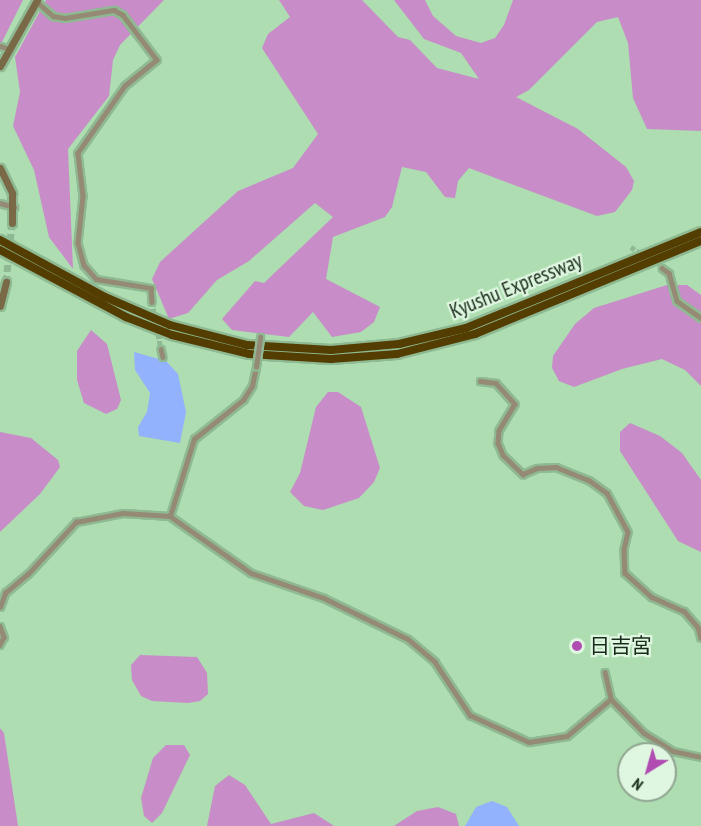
<!DOCTYPE html>
<html>
<head>
<meta charset="utf-8">
<style>
	body { margin:0 }
	#map { position:relative; width:701px; height:826px; overflow:hidden; background:#adddb0; font-family:"PT Sans Narrow","Noto Sans JP",sans-serif }
	div>[style] { position:absolute }
	.green>* { inset:0; background:#c88cc8 }
	.water>* { inset:0; background:#93b2fd }
	.street-tunnel>* { height:4.5px; margin-top:-2.25px; transform-origin:0; background:repeating-linear-gradient(90deg,#8fb992 0 4.5px,transparent 0 6.5px) }
	.secondary-tunnel>* { height:7px; margin-top:-3.5px; transform-origin:0; background:repeating-linear-gradient(90deg,#8fb992 0 7px,transparent 0 10.5px) }
	.roads { filter:drop-shadow(2px 0 #8fb992) drop-shadow(-2px 0 #8fb992) drop-shadow(0 2px #8fb992) drop-shadow(0 -2px #8fb992) }
	.street>* { height:4.5px; margin:-2.25px; padding:0 2.25px; transform-origin:2.25px; border-radius:2.25px; background:#958a73 }
	.secondary>* { height:7px; margin:-3.5px; padding:0 3.5px; transform-origin:3.5px; border-radius:3.5px; background:#796947 }
	.highway>* { height:8px; margin:-4px; padding:0 4px; transform-origin:4px; border-radius:4px; background:#533d00 }
	.bridges { filter:drop-shadow(2px 0 #8fb992) drop-shadow(-2px 0 #8fb992) drop-shadow(0 2px #8fb992) drop-shadow(0 -2px #8fb992) }
	.street-bridge>* { height:4.5px; margin:-2.25px; padding:0 2.25px; transform-origin:2.25px; border-radius:2.25px; background:#958a73 }
	.dots>* { width:16px; height:16px; translate:-50% -50%; box-sizing:border-box; border:3px solid #dff7e0; border-radius:50% }
	span { translate:-50% -50%; white-space:nowrap; text-align:center; line-height:1.15; -webkit-text-stroke:4.5px #dff7e0; paint-order:stroke }
	.street-label { font-size:21px; color:#192b1b }
	.poi-label { font-size:21px; color:#192b1b }
	.left { translate:0 -50%; text-align:left }
	.north { position:absolute; left:617px; top:742px; width:60px; height:60px; box-sizing:border-box; background:#dff7e0; border:2px solid #90a591; border-radius:50%; rotate:217deg; font-size:16px; font-weight:700; line-height:24px; text-align:center; color:#192b1b }
	.north::after { content:''; display:block; margin:auto; width:21px; height:27px; background:#b04cb2; clip-path:polygon(50% 0,100% 100%,50% 72%,0 100%) }
</style>
</head>
<body>
<div id="map">
	<div class="green">
		<div style="clip-path:polygon(0 0,23px 0,0 46px)"></div>
		<div style="clip-path:polygon(46px 0,164px 0,120px 45px,113px 60px,109px 96px,68px 149px,73px 269px,49px 237px,34px 170px,13px 126px,20px 92px,15px 57px)"></div>
		<div style="clip-path:polygon(279px 0,362px 0,398px 37px,410px 40px,437px 68px,479px 79px,461px 53px,424px 39px,394px 0,425px 0,433px 16px,456px 36px,481px 43px,495px 38px,504px 25px,513px 0,701px 0,701px 131px,647px 129px,633px 98px,628px 43px,618px 17px,597px 22px,529px 90px,516px 97px,578px 129px,626px 167px,634px 181px,632px 190px,615px 212px,597px 216px,469px 168px,458px 181px,455px 198px,445px 197px,426px 172px,402px 167px,392px 207px,385px 217px,333px 237px,326px 279px,380px 307px,374px 322px,361px 332px,332px 337px,313px 312px,289px 337px,232px 330px,222px 319px,255px 281px,264px 283px,333px 217px,315px 203px,249px 261px,217px 280px,188px 313px,169px 319px,152px 279px,160px 262px,238px 191px,293px 168px,318px 134px,262px 48px,268px 34px,290px 17px)"></div>
		<div style="clip-path:polygon(667px 285px,687px 285px,701px 295px,701px 386px,685px 370px,662px 359px,622px 369px,574px 387px,559px 381px,552px 368px,553px 356px,575px 324px,594px 308px)"></div>
		<div style="clip-path:polygon(91px 330px,107px 344px,121px 400px,117px 409px,106px 414px,84px 403px,77px 380px,77px 351px)"></div>
		<div style="clip-path:polygon(328px 392px,338px 392px,361px 407px,380px 468px,374px 482px,359px 498px,323px 510px,304px 506px,290px 492px,300px 473px,316px 407px)"></div>
		<div style="clip-path:polygon(630px 423px,660px 436px,682px 453px,701px 480px,701px 552px,678px 541px,620px 451px,620px 432px)"></div>
		<div style="clip-path:polygon(0 432px,31px 438px,58px 460px,60px 467px,40px 494px,0 532px)"></div>
		<div style="clip-path:polygon(140px 655px,197px 657px,207px 673px,208px 694px,200px 701px,188px 703px,152px 701px,141px 696px,132px 680px,131px 665px)"></div>
		<div style="clip-path:polygon(0 728px,4px 733px,18px 826px,0 826px)"></div>
		<div style="clip-path:polygon(166px 745px,184px 745px,190px 755px,162px 813px,152px 823px,144px 816px,141px 798px,153px 758px)"></div>
		<div style="clip-path:polygon(229px 775px,245px 785px,271px 824px,314px 813px,334px 826px,207px 826px,215px 786px)"></div>
		<div style="clip-path:polygon(438px 807px,456px 814px,459px 826px,394px 826px,417px 811px)"></div>
	</div>
	<div class="water">
		<div style="clip-path:polygon(134px 352px,166px 361px,178px 374px,186px 412px,180px 443px,139px 436px,138px 427px,147px 412px,150px 393px,135px 370px)"></div>
		<div style="clip-path:polygon(492px 801px,507px 807px,519px 826px,465px 826px,476px 807px)"></div>
	</div>
	<div class="street-tunnel">
		<div style="left:631px;top:247px;width:17px;rotate:33deg"></div>
		<div style="left:152px;top:302px;width:15px;rotate:79deg"></div>
		<div style="left:157px;top:328px;width:21px;rotate:79deg"></div>
	</div>
	<div class="secondary-tunnel">
		<div style="left:6px;top:282px;width:59px;rotate:-84.2deg"></div>
	</div>
	<div class="roads">
		<div class="street">
			<div style="left:36px;top:1px;width:23px;rotate:41deg"></div>
			<div style="left:53px;top:16px;width:12px;rotate:9deg"></div>
			<div style="left:65px;top:18px;width:50px;rotate:-9.3deg"></div>
			<div style="left:114px;top:10px;width:10px;rotate:29deg"></div>
			<div style="left:123px;top:15px;width:56px;rotate:52.9deg"></div>
			<div style="left:157px;top:60px;width:41px;rotate:140.9deg"></div>
			<div style="left:125px;top:86px;width:82px;rotate:125deg"></div>
			<div style="left:78px;top:153px;width:43px;rotate:83.4deg"></div>
			<div style="left:83px;top:196px;width:47px;rotate:96.1deg"></div>
			<div style="left:78px;top:243px;width:23px;rotate:75deg"></div>
			<div style="left:84px;top:265px;width:18px;rotate:49deg"></div>
			<div style="left:96px;top:279px;width:56px;rotate:9.3deg"></div>
			<div style="left:151px;top:288px;width:14px;rotate:86deg"></div>
			<div style="left:0;top:46px;width:9px;rotate:18deg"></div>
			<div style="left:0;top:203px;width:15px;rotate:16deg"></div>
			<div style="left:662px;top:268px;width:9px;rotate:36deg"></div>
			<div style="left:669px;top:273px;width:29px;rotate:74deg"></div>
			<div style="left:677px;top:301px;width:29px;rotate:35deg"></div>
			<div style="left:161px;top:349px;width:8px;rotate:76deg"></div>
			<div style="left:480px;top:381px;width:16px;rotate:7deg"></div>
			<div style="left:496px;top:383px;width:28px;rotate:48deg"></div>
			<div style="left:515px;top:404px;width:31px;rotate:121deg"></div>
			<div style="left:499px;top:431px;width:12px;rotate:95deg"></div>
			<div style="left:498px;top:443px;width:13px;rotate:67deg"></div>
			<div style="left:503px;top:455px;width:28px;rotate:44deg"></div>
			<div style="left:523px;top:474px;width:15px;rotate:-23deg"></div>
			<div style="left:537px;top:468px;width:19px;rotate:-3deg"></div>
			<div style="left:556px;top:467px;width:35px;rotate:22deg"></div>
			<div style="left:589px;top:480px;width:22px;rotate:36deg"></div>
			<div style="left:607px;top:493px;width:44px;rotate:61.7deg"></div>
			<div style="left:628px;top:532px;width:17px;rotate:103deg"></div>
			<div style="left:624px;top:549px;width:24px;rotate:88deg"></div>
			<div style="left:625px;top:573px;width:36px;rotate:42deg"></div>
			<div style="left:652px;top:597px;width:35px;rotate:24deg"></div>
			<div style="left:684px;top:611px;width:21px;rotate:49deg"></div>
			<div style="left:698px;top:627px;width:11px;rotate:75deg"></div>
			<div style="left:170px;top:516px;width:81px;rotate:-72.7deg"></div>
			<div style="left:194px;top:439px;width:63px;rotate:-38.5deg"></div>
			<div style="left:243px;top:400px;width:17px;rotate:-57deg"></div>
			<div style="left:252px;top:386px;width:19px;rotate:-78deg"></div>
			<div style="left:0;top:607px;width:15px;rotate:-70deg"></div>
			<div style="left:5px;top:593px;width:30px;rotate:-40deg"></div>
			<div style="left:28px;top:574px;width:71px;rotate:-47.3deg"></div>
			<div style="left:76px;top:522px;width:48px;rotate:-10.8deg"></div>
			<div style="left:123px;top:513px;width:47px;rotate:3.7deg"></div>
			<div style="left:170px;top:516px;width:99px;rotate:35.1deg"></div>
			<div style="left:251px;top:573px;width:77px;rotate:18.9deg"></div>
			<div style="left:324px;top:598px;width:93px;rotate:26deg"></div>
			<div style="left:408px;top:639px;width:35px;rotate:40deg"></div>
			<div style="left:435px;top:662px;width:64px;rotate:56.6deg"></div>
			<div style="left:470px;top:715px;width:65px;rotate:24.6deg"></div>
			<div style="left:529px;top:742px;width:38px;rotate:-9deg"></div>
			<div style="left:567px;top:736px;width:57px;rotate:-40.1deg"></div>
			<div style="left:0;top:626px;width:12px;rotate:70deg"></div>
			<div style="left:4px;top:637px;width:9px;rotate:117deg"></div>
			<div style="left:605px;top:672px;width:28px;rotate:77deg"></div>
			<div style="left:611px;top:699px;width:47px;rotate:45.9deg"></div>
			<div style="left:644px;top:733px;width:34px;rotate:32deg"></div>
			<div style="left:673px;top:751px;width:29px;rotate:12deg"></div>
		</div>
		<div class="secondary">
			<div style="left:0;top:66px;width:76px;rotate:-60.7deg"></div>
			<div style="left:0;top:168px;width:28px;rotate:64deg"></div>
			<div style="left:12px;top:193px;width:30px;rotate:90deg"></div>
			<div style="left:0;top:306px;width:25px;rotate:-76deg"></div>
		</div>
		<div class="highway">
			<div style="left:0;top:240px;width:119px;rotate:28.5deg"></div>
			<div style="left:105px;top:297px;width:71px;rotate:23.3deg"></div>
			<div style="left:170px;top:325px;width:80px;rotate:14.6deg"></div>
			<div style="left:247px;top:345px;width:84px;rotate:3.4deg"></div>
			<div style="left:331px;top:350px;width:68px;rotate:-5deg"></div>
			<div style="left:399px;top:344px;width:69px;rotate:-13.4deg"></div>
			<div style="left:466px;top:328px;width:254px;rotate:-22.2deg"></div>
			<div style="left:0;top:250px;width:143px;rotate:28deg"></div>
			<div style="left:126px;top:317px;width:49px;rotate:21.4deg"></div>
			<div style="left:172px;top:335px;width:79px;rotate:13.9deg"></div>
			<div style="left:249px;top:354px;width:82px;rotate:3.5deg"></div>
			<div style="left:331px;top:359px;width:66px;rotate:-4.3deg"></div>
			<div style="left:397px;top:354px;width:81px;rotate:-14.4deg"></div>
			<div style="left:475px;top:334px;width:244px;rotate:-22.4deg"></div>
		</div>
	</div>
	<div class="bridges">
		<div class="street-bridge">
			<div style="left:256px;top:367px;width:30px;rotate:-82deg"></div>
		</div>
	</div>
	<div class="dots">
		<div style="left:577px;top:646px;background:#b04cb2"></div>
	</div>
	<div class="street-label">
		<span style="left:516px;top:286px;rotate:-22deg">Kyushu Expressway</span>
	</div>
	<div class="poi-label">
		<span class="left" style="left:589px;top:646px">日吉宮</span>
	</div>
	<div class="north">N</div>
</div>
</body>
</html>
